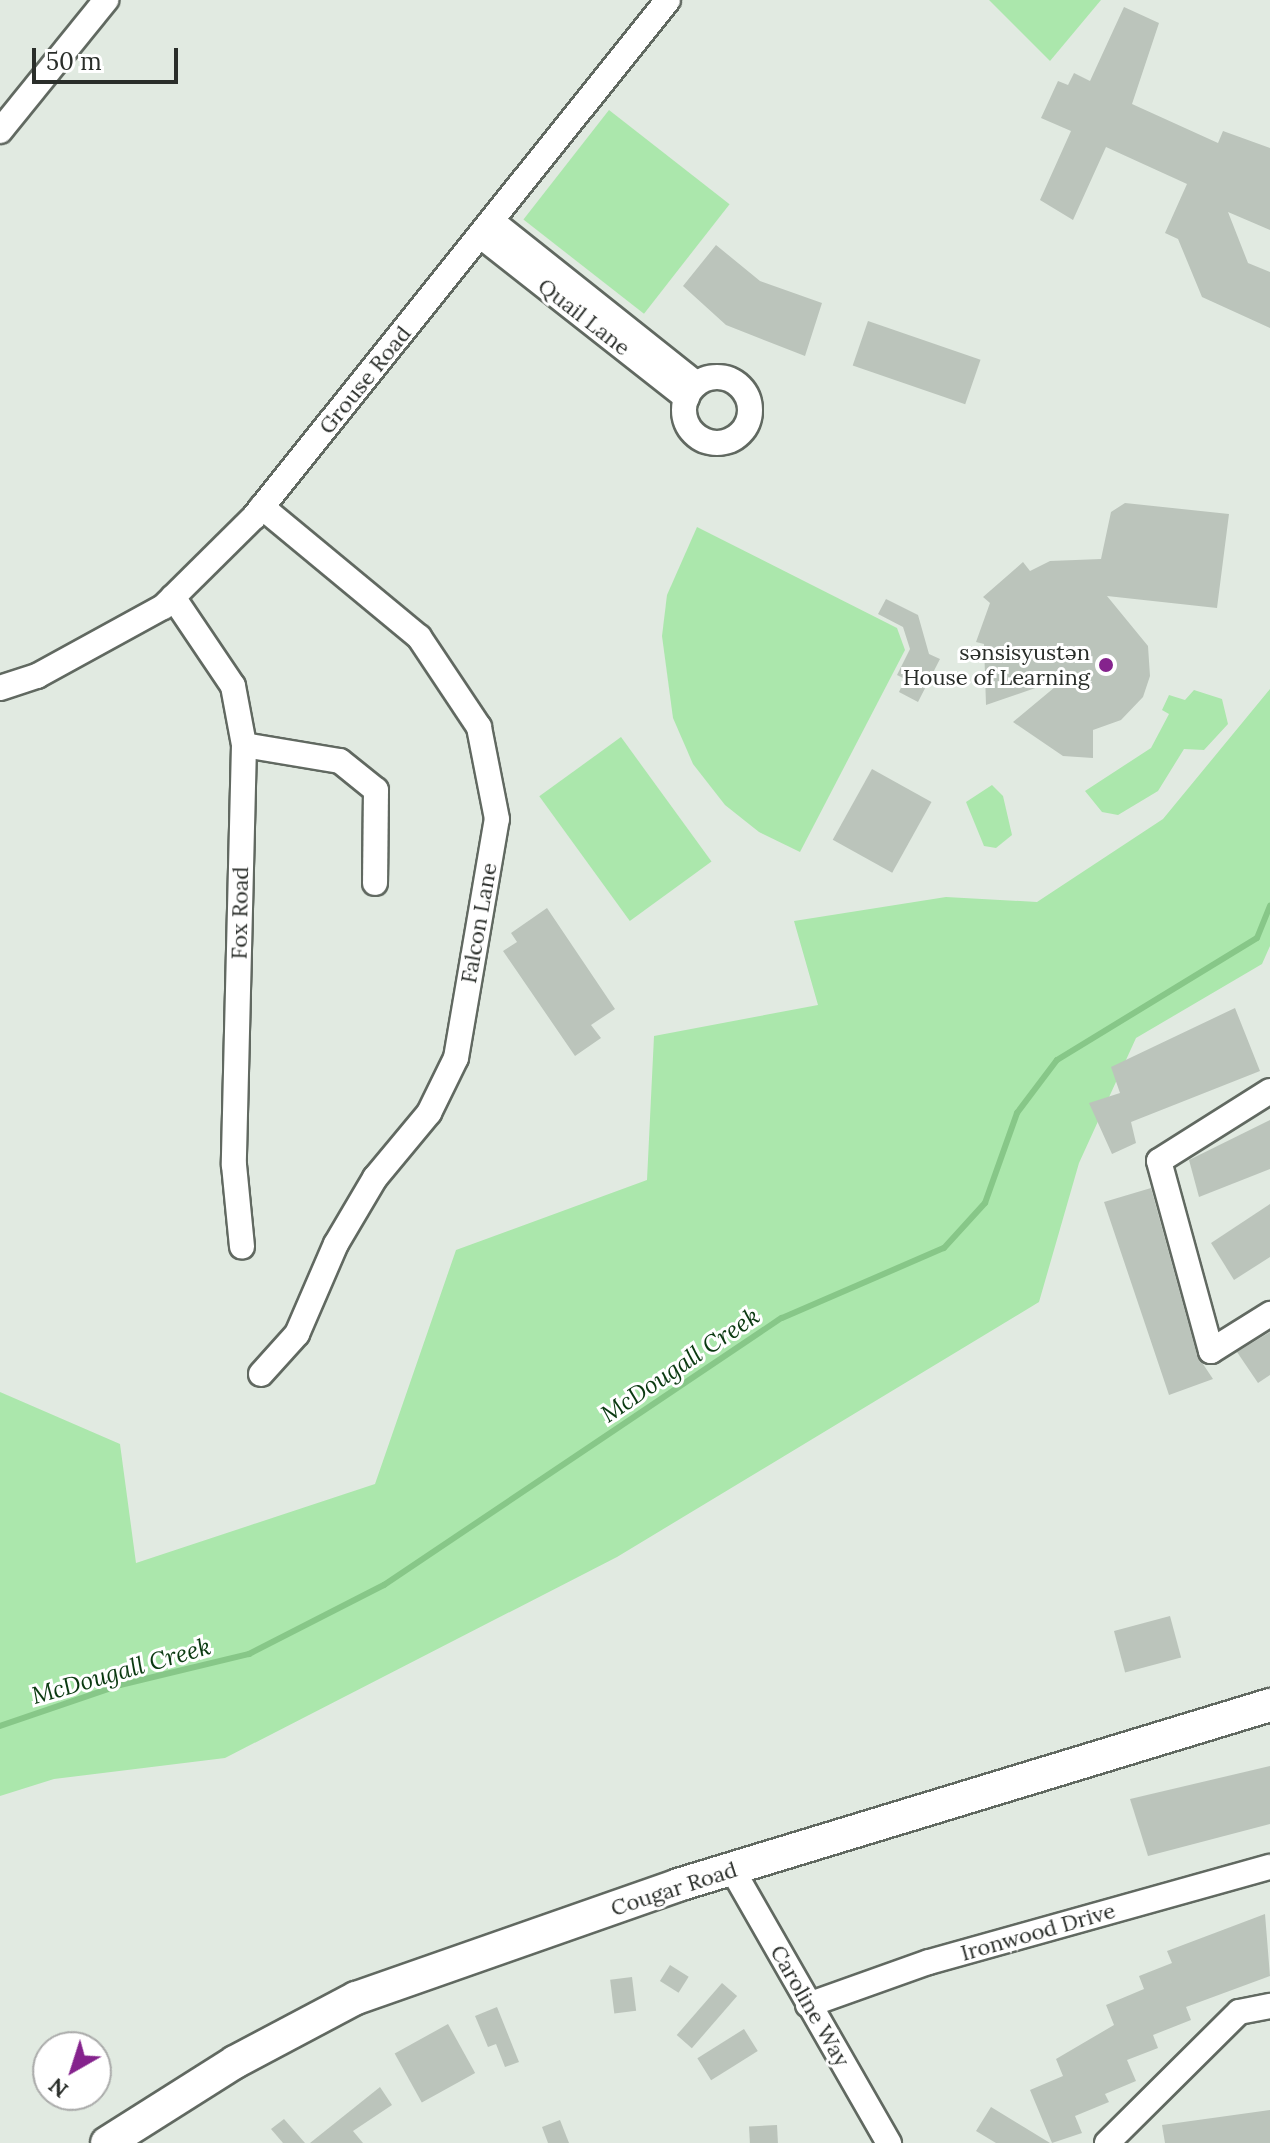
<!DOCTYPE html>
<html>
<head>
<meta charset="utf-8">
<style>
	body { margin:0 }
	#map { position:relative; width:1270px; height:2143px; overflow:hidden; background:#e1eae1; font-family:Lora,serif }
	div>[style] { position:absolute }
	.green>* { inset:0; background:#abe7ac; transform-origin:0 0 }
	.stream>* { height:6px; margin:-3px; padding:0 3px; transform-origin:3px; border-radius:3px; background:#87c788 }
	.building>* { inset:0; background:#bbc4bb; transform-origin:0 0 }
	.roads { filter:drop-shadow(2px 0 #616961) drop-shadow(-2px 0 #616961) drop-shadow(0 2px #616961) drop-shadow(0 -2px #616961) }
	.street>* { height:24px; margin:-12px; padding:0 12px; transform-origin:12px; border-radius:12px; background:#fff }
	.street>.ring { margin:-12px; padding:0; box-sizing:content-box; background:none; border:24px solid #fff; border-radius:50% }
	.secondary>* { height:32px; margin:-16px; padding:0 16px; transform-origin:16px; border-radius:16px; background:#fff }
	.dots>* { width:22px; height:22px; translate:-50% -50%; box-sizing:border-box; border:4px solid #fff; border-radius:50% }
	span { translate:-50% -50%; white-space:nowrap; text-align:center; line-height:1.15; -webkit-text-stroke:6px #fff; paint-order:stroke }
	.street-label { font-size:22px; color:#2a2e2a }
	.poi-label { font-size:22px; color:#2a2e2a }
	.right { translate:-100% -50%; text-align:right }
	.water-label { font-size:24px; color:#0a3910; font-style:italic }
	.north { position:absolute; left:32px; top:2031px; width:80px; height:80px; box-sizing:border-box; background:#fff; border:2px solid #aaabaa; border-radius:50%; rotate:219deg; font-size:22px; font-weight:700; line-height:32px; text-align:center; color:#2a2e2a }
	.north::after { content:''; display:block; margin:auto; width:28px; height:36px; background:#85238d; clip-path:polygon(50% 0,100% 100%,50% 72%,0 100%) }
	.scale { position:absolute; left:32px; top:48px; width:146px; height:36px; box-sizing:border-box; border:4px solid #2a2e2a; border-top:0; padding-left:10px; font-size:24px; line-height:28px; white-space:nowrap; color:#2a2e2a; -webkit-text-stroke:6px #fff; paint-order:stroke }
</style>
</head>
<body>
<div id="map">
	<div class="green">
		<div style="clip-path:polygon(989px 0,1101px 0,1050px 61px)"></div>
		<div style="left:609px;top:110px;width:153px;height:139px;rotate:38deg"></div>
		<div style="clip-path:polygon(697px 527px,897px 628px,905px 650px,800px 852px,759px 832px,725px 805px,693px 764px,673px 718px,662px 636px,667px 595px)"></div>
		<div style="clip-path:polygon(1270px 689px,1270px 946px,1262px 964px,1136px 1038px,1079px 1163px,1039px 1302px,617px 1557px,225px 1758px,54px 1779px,0 1796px,0 1392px,120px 1444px,136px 1563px,375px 1484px,456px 1250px,647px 1180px,654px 1036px,818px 1005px,794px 921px,946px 897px,1037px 902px,1163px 819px)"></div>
		<div style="clip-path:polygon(1194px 690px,1222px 699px,1228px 724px,1204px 750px,1184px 749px,1158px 791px,1118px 815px,1102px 812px,1085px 791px,1151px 748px,1169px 714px,1162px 710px,1169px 695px,1185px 700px)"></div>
		<div style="left:621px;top:737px;width:154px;height:101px;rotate:54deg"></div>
		<div style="clip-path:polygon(992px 785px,1003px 796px,1012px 835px,996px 848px,984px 846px,966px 802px)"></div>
	</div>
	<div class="stream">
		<div style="left:0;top:1726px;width:127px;rotate:-18.9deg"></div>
		<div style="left:120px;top:1685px;width:133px;rotate:-13.5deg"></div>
		<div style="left:249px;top:1654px;width:152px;rotate:-27.1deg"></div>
		<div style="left:384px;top:1585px;width:479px;rotate:-33.9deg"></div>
		<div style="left:782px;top:1318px;width:176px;rotate:-23.4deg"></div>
		<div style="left:944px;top:1248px;width:61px;rotate:-47.7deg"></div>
		<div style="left:985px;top:1203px;width:96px;rotate:-70.4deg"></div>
		<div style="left:1017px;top:1113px;width:66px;rotate:-53deg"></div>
		<div style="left:1057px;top:1060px;width:234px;rotate:-31.4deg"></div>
		<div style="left:1257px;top:938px;width:35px;rotate:-68deg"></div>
	</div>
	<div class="building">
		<div style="clip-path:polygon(1124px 7px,1159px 23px,1132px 104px,1218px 143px,1223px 131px,1270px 148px,1270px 230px,1228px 212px,1248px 263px,1270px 272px,1270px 328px,1202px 297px,1178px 239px,1165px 233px,1187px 184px,1106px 147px,1073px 220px,1040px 200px,1071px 131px,1041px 118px,1058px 81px,1068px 85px,1074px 73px,1090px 81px)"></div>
		<div style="clip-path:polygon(716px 245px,760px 281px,822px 303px,805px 356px,726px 325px,683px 286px)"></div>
		<div style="left:868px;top:321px;width:119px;height:47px;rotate:19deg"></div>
		<div style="clip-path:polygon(1125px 503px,1229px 514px,1217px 608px,1107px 596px,1148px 646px,1150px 676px,1143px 697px,1121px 720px,1093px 730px,1093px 758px,1063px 756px,1013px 722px,1067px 677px,986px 705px,984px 644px,976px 642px,990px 603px,983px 597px,1023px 562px,1030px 571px,1050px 561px,1101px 559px,1111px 512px)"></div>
		<div style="clip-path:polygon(886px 599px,918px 615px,929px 654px,940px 659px,918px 702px,899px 692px,905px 679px,897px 675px,910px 649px,903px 627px,878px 614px)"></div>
		<div style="left:872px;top:769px;width:68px;height:81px;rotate:29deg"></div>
		<div style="clip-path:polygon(547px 908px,615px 1009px,591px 1025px,601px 1038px,575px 1056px,503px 951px,517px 942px,511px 933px)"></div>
		<div style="clip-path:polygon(1235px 1008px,1260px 1071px,1131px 1122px,1136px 1143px,1112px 1154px,1089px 1103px,1120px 1093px,1111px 1067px)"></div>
		<div style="clip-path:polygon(1270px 1120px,1270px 1169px,1199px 1197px,1189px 1160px)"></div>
		<div style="clip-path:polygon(1151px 1188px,1197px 1355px,1213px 1379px,1169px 1395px,1104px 1202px)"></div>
		<div style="clip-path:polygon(1270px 1204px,1270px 1257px,1234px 1280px,1211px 1243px)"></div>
		<div style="clip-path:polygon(1270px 1332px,1270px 1375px,1258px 1383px,1237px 1352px)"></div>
		<div style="left:1170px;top:1616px;width:43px;height:58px;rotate:75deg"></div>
		<div style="clip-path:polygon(1270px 1766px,1270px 1824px,1148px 1856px,1130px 1799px)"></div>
		<div style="clip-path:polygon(1265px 1914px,1270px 1976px,1186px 2007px,1191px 2020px,1153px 2035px,1158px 2048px,1127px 2060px,1136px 2081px,1105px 2094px,1109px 2102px,1075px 2116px,1082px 2133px,1052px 2143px,1030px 2090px,1063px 2076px,1056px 2059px,1114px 2025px,1106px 2005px,1144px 1989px,1139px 1976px,1172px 1963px,1167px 1951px)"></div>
		<div style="left:670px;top:1965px;width:22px;height:19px;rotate:32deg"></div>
		<div style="left:632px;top:1977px;width:34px;height:22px;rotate:83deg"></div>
		<div style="left:722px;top:1983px;width:20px;height:69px;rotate:41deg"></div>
		<div style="clip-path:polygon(497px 2007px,519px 2062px,505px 2067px,496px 2044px,488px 2047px,475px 2016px)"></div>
		<div style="left:448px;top:2024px;width:56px;height:61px;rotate:61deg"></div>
		<div style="left:744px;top:2029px;width:26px;height:55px;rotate:58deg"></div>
		<div style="clip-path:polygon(380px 2087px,392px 2105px,353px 2131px,363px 2143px,310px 2143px)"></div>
		<div style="clip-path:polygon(991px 2107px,1050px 2143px,996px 2143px,976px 2131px)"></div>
		<div style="clip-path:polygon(1270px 2110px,1270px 2143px,1165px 2143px,1162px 2125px)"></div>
		<div style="clip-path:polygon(284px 2119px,305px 2143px,283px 2143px,271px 2129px)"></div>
		<div style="clip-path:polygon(560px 2120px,569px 2143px,548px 2143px,542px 2127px)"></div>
		<div style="left:777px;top:2125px;width:18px;height:28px;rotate:87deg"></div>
	</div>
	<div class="roads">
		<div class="street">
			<div style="left:0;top:131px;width:169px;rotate:-51deg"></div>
			<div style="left:493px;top:222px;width:260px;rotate:38.5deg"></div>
			<div style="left:481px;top:236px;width:262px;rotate:38.2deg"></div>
			<div class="ring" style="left:684px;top:377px;width:42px;height:42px"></div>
			<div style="left:173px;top:597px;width:107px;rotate:56deg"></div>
			<div style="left:233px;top:686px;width:60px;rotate:79.4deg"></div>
			<div style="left:244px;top:745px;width:420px;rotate:91.4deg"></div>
			<div style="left:234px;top:1165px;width:82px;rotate:84.4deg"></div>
			<div style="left:0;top:688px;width:39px;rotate:-18deg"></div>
			<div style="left:37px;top:676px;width:144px;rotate:-28.7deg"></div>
			<div style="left:163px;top:607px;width:128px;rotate:-44.7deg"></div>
			<div style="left:254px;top:517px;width:662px;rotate:-51.31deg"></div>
			<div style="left:244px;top:745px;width:97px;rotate:9.5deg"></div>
			<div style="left:340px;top:761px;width:46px;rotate:38.9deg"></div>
			<div style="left:376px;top:790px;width:93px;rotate:90.6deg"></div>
			<div style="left:1270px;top:1091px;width:131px;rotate:147.8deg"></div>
			<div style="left:1159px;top:1161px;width:197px;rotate:74.7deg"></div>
			<div style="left:1211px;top:1351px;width:70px;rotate:-32.1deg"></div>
			<div style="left:261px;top:1374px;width:54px;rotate:-48deg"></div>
			<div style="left:297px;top:1334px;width:98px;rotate:-66.6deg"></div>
			<div style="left:336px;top:1244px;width:77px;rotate:-59.4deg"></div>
			<div style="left:375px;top:1178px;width:85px;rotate:-50.3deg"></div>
			<div style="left:429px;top:1113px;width:61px;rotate:-63.9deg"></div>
			<div style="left:456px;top:1058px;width:242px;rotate:-80.3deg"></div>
			<div style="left:497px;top:819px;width:94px;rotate:-101.1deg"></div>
			<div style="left:479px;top:727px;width:108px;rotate:-123.7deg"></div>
			<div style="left:419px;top:637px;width:204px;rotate:-140.4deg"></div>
			<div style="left:732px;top:1869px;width:316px;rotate:60.2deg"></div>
			<div style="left:808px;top:2005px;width:128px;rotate:-19.6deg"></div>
			<div style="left:929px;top:1962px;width:354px;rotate:-15.6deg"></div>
			<div style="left:1107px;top:2143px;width:186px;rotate:-44.8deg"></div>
			<div style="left:1239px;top:2012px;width:32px;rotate:-11deg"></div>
		</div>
		<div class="secondary">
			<div style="left:107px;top:2143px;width:151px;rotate:-32.3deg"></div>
			<div style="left:235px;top:2062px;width:137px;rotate:-27.9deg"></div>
			<div style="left:356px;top:1998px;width:341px;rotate:-19.3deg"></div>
			<div style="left:678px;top:1885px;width:619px;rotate:-16.91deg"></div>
		</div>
	</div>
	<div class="dots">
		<div style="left:1106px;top:665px;background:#85238d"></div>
	</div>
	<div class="street-label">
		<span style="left:584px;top:317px;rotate:38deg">Quail Lane</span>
		<span style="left:365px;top:380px;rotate:-51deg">Grouse Road</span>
		<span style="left:240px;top:913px;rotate:-89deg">Fox Road</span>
		<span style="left:479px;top:923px;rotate:-80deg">Falcon Lane</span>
		<span style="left:674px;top:1889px;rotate:-18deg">Cougar Road</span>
		<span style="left:1038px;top:1932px;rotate:-16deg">Ironwood Drive</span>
		<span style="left:810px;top:2006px;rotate:60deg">Caroline Way</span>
	</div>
	<div class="poi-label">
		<span class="right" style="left:1090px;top:665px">sənsisyustən<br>House of Learning</span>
	</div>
	<div class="water-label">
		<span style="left:680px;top:1365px;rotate:-34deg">McDougall Creek</span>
		<span style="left:121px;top:1671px;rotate:-16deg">McDougall Creek</span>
	</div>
	<div class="north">N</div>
	<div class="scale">50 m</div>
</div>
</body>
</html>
